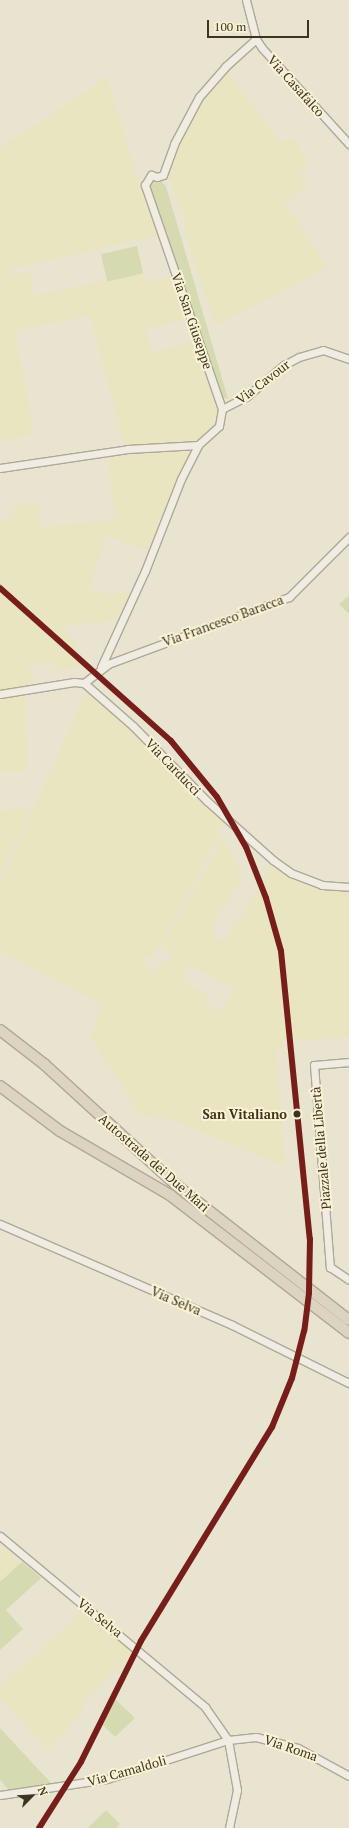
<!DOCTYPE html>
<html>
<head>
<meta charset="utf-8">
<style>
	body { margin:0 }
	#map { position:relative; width:349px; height:1828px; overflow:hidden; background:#e8e4d0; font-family:"PT Serif",serif }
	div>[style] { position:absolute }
	.farmland>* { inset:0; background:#e9e5c0 }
	.green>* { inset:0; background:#d5dab1; transform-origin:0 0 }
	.roads { filter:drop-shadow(1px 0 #aea898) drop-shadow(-1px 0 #aea898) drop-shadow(0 1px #aea898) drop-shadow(0 -1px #aea898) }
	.minor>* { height:7px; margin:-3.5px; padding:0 3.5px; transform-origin:3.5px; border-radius:3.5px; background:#f0ece2 }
	.highway>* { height:10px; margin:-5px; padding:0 5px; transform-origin:5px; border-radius:5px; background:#dcd4c0 }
	.rail-1>* { height:6px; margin:-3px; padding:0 3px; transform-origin:3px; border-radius:3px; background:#771e1b }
	.dots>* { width:11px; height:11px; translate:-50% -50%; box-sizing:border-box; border:2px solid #f9f3d6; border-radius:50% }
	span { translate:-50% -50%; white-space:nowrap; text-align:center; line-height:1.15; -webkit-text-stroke:4px #f9f3d6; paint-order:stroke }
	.street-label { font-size:13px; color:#3f321e }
	.stop-label { font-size:13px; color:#3f321e; font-weight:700 }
	.right { translate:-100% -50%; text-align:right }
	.north { position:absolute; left:12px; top:1776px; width:40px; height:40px; -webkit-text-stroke:3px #f9f3d6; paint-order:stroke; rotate:66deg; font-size:11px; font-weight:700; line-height:16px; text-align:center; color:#3f321e }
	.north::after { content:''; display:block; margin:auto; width:14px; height:18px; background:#3f321e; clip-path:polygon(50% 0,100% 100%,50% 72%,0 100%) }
	.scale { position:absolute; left:207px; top:20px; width:102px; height:18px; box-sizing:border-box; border:2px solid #3f321e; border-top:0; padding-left:5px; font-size:12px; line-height:14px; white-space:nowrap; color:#3f321e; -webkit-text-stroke:3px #f9f3d6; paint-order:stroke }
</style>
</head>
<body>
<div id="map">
	<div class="farmland">
		<div style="clip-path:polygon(227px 70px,280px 142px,294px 139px,307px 159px,304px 162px,308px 168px,300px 174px,307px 186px,285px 202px,327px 268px,215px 326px,186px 235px,186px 225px,167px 172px,180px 138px,201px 101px)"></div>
		<div style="clip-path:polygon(107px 77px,141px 188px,159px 235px,11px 269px,12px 275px,29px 272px,35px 295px,143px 273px,146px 283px,172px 276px,187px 319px,146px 329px,152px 352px,197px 341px,220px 408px,217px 423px,206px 434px,192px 443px,124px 446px,91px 316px,15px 331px,34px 435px,0 440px,0 148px)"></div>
		<div style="clip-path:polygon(191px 451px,151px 549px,141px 549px,107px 536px,89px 589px,106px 594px,134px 591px,122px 619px,61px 627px,74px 640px,81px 666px,56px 671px,54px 661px,30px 664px,34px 686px,0 691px,0 520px,13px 518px,14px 505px,38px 502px,42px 527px,115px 520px,108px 456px)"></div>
		<div style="clip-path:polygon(evenodd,88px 692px,121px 717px,186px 784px,183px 786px,187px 793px,194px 792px,225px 824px,223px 827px,219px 825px,217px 831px,221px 833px,152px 959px,144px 955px,141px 961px,148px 965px,151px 973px,155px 975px,161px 961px,166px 963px,172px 955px,162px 946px,223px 839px,241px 871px,239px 873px,241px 882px,213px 923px,216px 925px,212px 931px,216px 934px,215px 937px,224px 943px,274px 864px,316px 887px,349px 893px,349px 1037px,300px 1042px,299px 1038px,282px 1040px,283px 1048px,276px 1049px,285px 1167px,173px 1120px,140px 1115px,90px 1037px,98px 1023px,94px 1020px,103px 1005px,0 951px,0 885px,85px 694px,88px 692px,189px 964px,234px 990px,221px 1012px,205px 1003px,209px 996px,183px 981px,189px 964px)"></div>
		<div style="clip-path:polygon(20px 694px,25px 695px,28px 772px,0 772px,0 697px)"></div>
		<div style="clip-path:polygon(31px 809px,0 875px,0 811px)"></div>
		<div style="clip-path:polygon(0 1544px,22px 1562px,0 1582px)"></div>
		<div style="clip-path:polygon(81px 1612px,133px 1653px,81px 1705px,85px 1709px,48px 1750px,0 1698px,0 1687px)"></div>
	</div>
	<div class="green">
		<div style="clip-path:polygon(159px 179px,166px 186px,228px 399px,221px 397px,147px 188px,152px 182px)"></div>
		<div style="left:137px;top:246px;width:28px;height:37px;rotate:77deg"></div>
		<div style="clip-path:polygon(349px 596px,349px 614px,339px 604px)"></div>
		<div style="clip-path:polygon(22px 1562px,41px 1578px,6px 1610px,23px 1629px,0 1650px,0 1582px)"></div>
		<div style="clip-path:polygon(115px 1699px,135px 1718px,115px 1737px,103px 1725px)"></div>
		<div style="clip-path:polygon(0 1728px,51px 1783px,9px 1790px,0 1780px)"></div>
		<div style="clip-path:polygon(106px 1810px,120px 1824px,116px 1828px,88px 1828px)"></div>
	</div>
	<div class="roads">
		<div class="minor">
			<div style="left:246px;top:0;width:40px;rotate:75.6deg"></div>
			<div style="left:256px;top:39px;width:11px;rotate:56deg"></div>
			<div style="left:262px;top:48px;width:130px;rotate:47.8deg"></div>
			<div style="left:222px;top:409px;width:27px;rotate:-27deg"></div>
			<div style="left:246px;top:397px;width:50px;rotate:-40.1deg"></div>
			<div style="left:284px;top:365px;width:17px;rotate:-28deg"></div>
			<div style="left:299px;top:357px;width:25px;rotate:-16deg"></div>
			<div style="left:323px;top:350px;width:28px;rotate:19deg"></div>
			<div style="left:0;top:468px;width:129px;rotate:-8.4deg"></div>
			<div style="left:128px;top:449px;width:70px;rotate:-3.3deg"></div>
			<div style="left:198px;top:445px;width:28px;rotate:-42deg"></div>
			<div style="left:219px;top:426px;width:17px;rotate:-80deg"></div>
			<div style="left:222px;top:409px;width:237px;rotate:-109deg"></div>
			<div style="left:145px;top:185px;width:12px;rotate:-59deg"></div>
			<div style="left:151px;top:175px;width:6px;rotate:18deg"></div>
			<div style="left:157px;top:177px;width:6px;rotate:-18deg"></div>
			<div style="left:163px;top:175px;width:33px;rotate:-70deg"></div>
			<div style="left:174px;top:144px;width:53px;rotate:-62deg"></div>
			<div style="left:199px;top:97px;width:41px;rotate:-48.9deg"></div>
			<div style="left:226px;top:66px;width:40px;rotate:-42deg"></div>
			<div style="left:101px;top:667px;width:106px;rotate:-65.4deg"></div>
			<div style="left:145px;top:571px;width:99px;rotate:-68.6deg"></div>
			<div style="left:181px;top:479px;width:38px;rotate:-63deg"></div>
			<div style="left:84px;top:683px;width:65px;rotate:41.3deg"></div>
			<div style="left:133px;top:726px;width:105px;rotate:45.4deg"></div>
			<div style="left:207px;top:801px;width:89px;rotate:41.8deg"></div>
			<div style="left:273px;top:860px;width:22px;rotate:36deg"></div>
			<div style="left:291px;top:873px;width:33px;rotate:21deg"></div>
			<div style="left:322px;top:885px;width:27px;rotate:4deg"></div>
			<div style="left:84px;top:683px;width:31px;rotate:-38deg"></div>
			<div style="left:108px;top:664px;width:193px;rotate:-20.3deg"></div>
			<div style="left:289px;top:597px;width:85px;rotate:-45deg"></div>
			<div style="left:0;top:694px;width:75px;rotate:-9.2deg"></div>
			<div style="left:74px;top:682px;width:10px;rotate:6deg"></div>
			<div style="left:349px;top:1062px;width:35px;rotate:175deg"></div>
			<div style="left:314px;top:1065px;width:203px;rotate:85.5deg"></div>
			<div style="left:330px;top:1267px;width:23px;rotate:34deg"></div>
			<div style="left:0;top:1224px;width:253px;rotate:23.5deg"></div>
			<div style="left:232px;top:1325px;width:131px;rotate:26.4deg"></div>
			<div style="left:0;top:1536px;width:267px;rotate:39.8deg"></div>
			<div style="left:205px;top:1707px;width:40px;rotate:55.1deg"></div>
			<div style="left:228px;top:1740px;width:51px;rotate:79.8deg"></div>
			<div style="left:237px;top:1790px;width:39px;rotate:102deg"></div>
			<div style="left:0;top:1795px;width:108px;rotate:-8.5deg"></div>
			<div style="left:107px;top:1779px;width:127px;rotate:-17.9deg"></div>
			<div style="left:228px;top:1740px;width:28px;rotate:-6deg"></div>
			<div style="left:256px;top:1737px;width:43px;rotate:14.7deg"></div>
			<div style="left:298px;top:1748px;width:58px;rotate:28.8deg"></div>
		</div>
		<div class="highway">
			<div style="left:0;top:1030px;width:56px;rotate:37.7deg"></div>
			<div style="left:44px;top:1064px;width:179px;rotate:42.5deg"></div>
			<div style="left:176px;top:1185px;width:219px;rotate:38deg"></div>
			<div style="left:0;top:1086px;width:75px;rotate:36.9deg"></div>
			<div style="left:60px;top:1131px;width:127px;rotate:30.2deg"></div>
			<div style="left:170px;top:1195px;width:226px;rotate:37.6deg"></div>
		</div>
	</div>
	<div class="rail-1">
		<div style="left:0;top:588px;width:229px;rotate:41.8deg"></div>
		<div style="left:171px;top:741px;width:72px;rotate:50.6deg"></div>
		<div style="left:217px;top:797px;width:58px;rotate:59.9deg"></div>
		<div style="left:246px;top:847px;width:55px;rotate:68.6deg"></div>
		<div style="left:266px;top:898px;width:55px;rotate:74.2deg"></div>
		<div style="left:281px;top:951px;width:289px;rotate:84.3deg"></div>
		<div style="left:310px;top:1239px;width:54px;rotate:91.1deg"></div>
		<div style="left:309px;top:1293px;width:38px;rotate:97deg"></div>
		<div style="left:304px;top:1331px;width:49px;rotate:104.3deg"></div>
		<div style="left:292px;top:1378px;width:53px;rotate:112.2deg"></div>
		<div style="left:272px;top:1427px;width:251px;rotate:121.5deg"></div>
		<div style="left:141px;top:1641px;width:135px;rotate:116.4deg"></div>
		<div style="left:81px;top:1762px;width:78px;rotate:122.5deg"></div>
	</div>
	<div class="dots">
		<div style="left:297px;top:1114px;background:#3f321e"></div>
	</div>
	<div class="street-label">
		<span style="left:296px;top:86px;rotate:48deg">Via Casafalco</span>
		<span style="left:192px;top:321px;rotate:71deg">Via San Giuseppe</span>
		<span style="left:263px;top:382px;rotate:-37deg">Via Cavour</span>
		<span style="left:223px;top:621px;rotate:-20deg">Via Francesco Baracca</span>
		<span style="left:173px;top:767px;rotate:46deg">Via Carducci</span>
		<span style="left:321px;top:1148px;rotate:-95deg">Piazzale della Libertà</span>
		<span style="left:154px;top:1163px;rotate:41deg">Autostrada dei Due Mari</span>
		<span style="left:176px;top:1301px;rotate:23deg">Via Selva</span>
		<span style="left:100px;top:1618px;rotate:39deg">Via Selva</span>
		<span style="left:291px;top:1748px;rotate:19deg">Via Roma</span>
		<span style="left:127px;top:1771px;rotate:-16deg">Via Camaldoli</span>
	</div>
	<div class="stop-label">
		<span class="right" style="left:287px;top:1114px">San Vitaliano</span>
	</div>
	<div class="north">N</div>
	<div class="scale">100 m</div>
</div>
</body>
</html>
